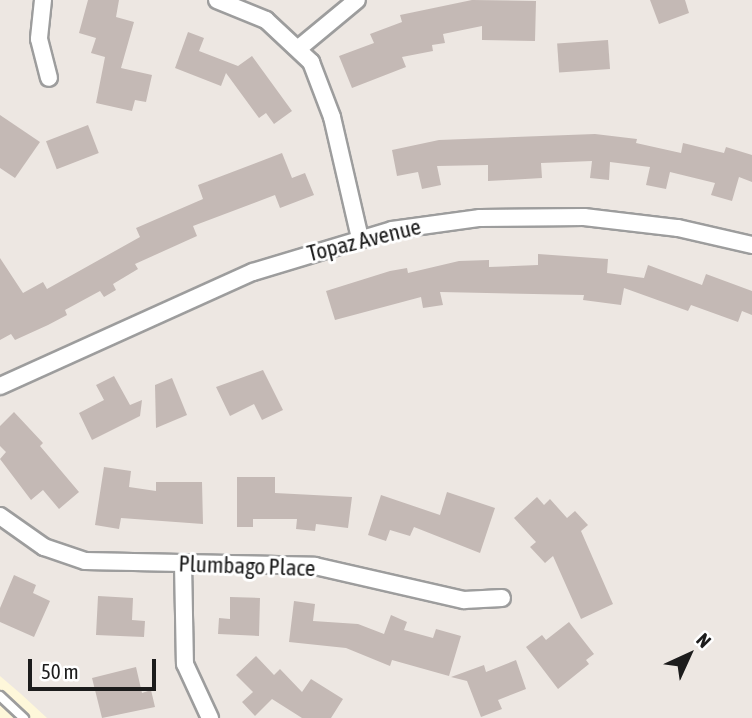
<!DOCTYPE html>
<html>
<head>
<meta charset="utf-8">
<style>
	body { margin:0 }
	#map { position:relative; width:752px; height:718px; overflow:hidden; background:#ede7e2; font-family:"Asap Condensed",sans-serif }
	div>[style] { position:absolute }
	.education>* { inset:0; background:#fef7da }
	.building>* { inset:0; background:#c4b9b5; transform-origin:0 0 }
	.roads { filter:drop-shadow(2px 0 #9d9d9d) drop-shadow(-2px 0 #9d9d9d) drop-shadow(0 2px #9d9d9d) drop-shadow(0 -2px #9d9d9d) }
	.service>* { height:8px; margin:-4px; padding:0 4px; transform-origin:4px; border-radius:4px; background:#fff }
	.minor>* { height:16px; margin:-8px; padding:0 8px; transform-origin:8px; border-radius:8px; background:#fff }
	span { translate:-50% -50%; white-space:nowrap; text-align:center; line-height:1.15; -webkit-text-stroke:6px #fff; paint-order:stroke }
	.street-label { font-size:23px; color:#1c1c1c }
	.north { position:absolute; left:654px; top:620px; width:70px; height:70px; -webkit-text-stroke:5px #fff; paint-order:stroke; rotate:45deg; font-size:19px; font-weight:700; line-height:28px; text-align:center; color:#1c1c1c }
	.north::after { content:''; display:block; margin:auto; width:24px; height:32px; background:#1c1c1c; clip-path:polygon(50% 0,100% 100%,50% 72%,0 100%) }
	.scale { position:absolute; left:28px; top:659px; width:128px; height:32px; box-sizing:border-box; border:4px solid #1c1c1c; border-top:0; padding-left:9px; font-size:21px; line-height:24px; white-space:nowrap; color:#1c1c1c; -webkit-text-stroke:5px #fff; paint-order:stroke }
</style>
</head>
<body>
<div id="map">
	<div class="education">
		<div style="clip-path:polygon(0 676px,21px 694px,47px 718px,0 718px)"></div>
	</div>
	<div class="building">
		<div style="clip-path:polygon(88px 0,119px 0,116px 17px,134px 22px,121px 68px,152px 75px,146px 102px,135px 100px,132px 111px,96px 103px,105px 57px,91px 53px,96px 38px,79px 33px)"></div>
		<div style="clip-path:polygon(472px 0,536px 1px,535px 41px,482px 40px,482px 26px,443px 34px,445px 43px,432px 45px,433px 51px,402px 57px,406px 67px,352px 88px,339px 56px,374px 43px,370px 34px,402px 22px,400px 15px)"></div>
		<div style="clip-path:polygon(650px 0,685px 0,689px 13px,659px 24px)"></div>
		<div style="clip-path:polygon(188px 32px,204px 38px,199px 51px,238px 66px,252px 56px,292px 111px,274px 124px,266px 113px,259px 118px,226px 73px,221px 86px,175px 68px)"></div>
		<div style="left:608px;top:40px;width:29px;height:51px;rotate:86deg"></div>
		<div style="clip-path:polygon(0 115px,40px 142px,15px 178px,0 168px)"></div>
		<div style="left:88px;top:125px;width:30px;height:45px;rotate:69deg"></div>
		<div style="clip-path:polygon(595px 134px,637px 139px,636px 143px,681px 153px,683px 143px,724px 153px,726px 147px,752px 155px,752px 182px,739px 177px,732px 201px,711px 195px,715px 183px,670px 172px,666px 189px,646px 185px,650px 167px,610px 162px,609px 180px,590px 178px,592px 161px,541px 163px,542px 178px,507px 180px,488px 181px,488px 165px,437px 166px,441px 185px,422px 189px,418px 172px,397px 176px,392px 150px,439px 140px)"></div>
		<div style="clip-path:polygon(282px 153px,292px 178px,305px 173px,314px 195px,280px 208px,275px 195px,193px 226px,197px 236px,135px 264px,138px 269px,113px 284px,116px 290px,104px 297px,100px 291px,65px 310px,67px 315px,48px 325px,15px 340px,11px 334px,0 340px,0 258px,23px 293px,43px 282px,47px 289px,140px 237px,136px 228px,203px 199px,198px 185px)"></div>
		<div style="clip-path:polygon(538px 254px,608px 259px,607px 273px,644px 278px,648px 265px,702px 285px,706px 274px,752px 291px,752px 315px,742px 311px,738px 322px,691px 305px,688px 311px,624px 288px,621px 305px,583px 300px,584px 295px,440px 292px,443px 305px,423px 308px,421px 297px,335px 320px,326px 291px,390px 271px,407px 268px,408px 273px,459px 261px,489px 260px,489px 267px,538px 265px)"></div>
		<div style="clip-path:polygon(263px 370px,283px 410px,262px 420px,254px 404px,230px 416px,216px 387px)"></div>
		<div style="clip-path:polygon(114px 376px,130px 405px,142px 400px,140px 416px,92px 440px,79px 413px,104px 400px,96px 385px)"></div>
		<div style="clip-path:polygon(172px 378px,187px 415px,156px 428px,155px 385px)"></div>
		<div style="clip-path:polygon(14px 412px,43px 443px,40px 446px,79px 492px,59px 509px,43px 490px,31px 500px,0 459px,6px 452px,0 446px,0 426px)"></div>
		<div style="clip-path:polygon(104px 467px,131px 471px,129px 487px,156px 491px,156px 482px,202px 482px,203px 524px,121px 518px,119px 529px,95px 525px)"></div>
		<div style="clip-path:polygon(237px 477px,275px 477px,275px 493px,352px 497px,348px 528px,316px 524px,315px 531px,296px 529px,297px 519px,253px 519px,253px 527px,237px 527px)"></div>
		<div style="clip-path:polygon(447px 492px,495px 508px,480px 553px,414px 527px,410px 536px,390px 530px,386px 541px,368px 535px,381px 495px,440px 515px)"></div>
		<div style="clip-path:polygon(537px 497px,544px 505px,550px 499px,567px 518px,575px 511px,588px 525px,581px 531px,613px 604px,581px 619px,553px 556px,545px 563px,530px 547px,536px 542px,514px 518px)"></div>
		<div style="clip-path:polygon(14px 575px,36px 585px,33px 593px,50px 601px,34px 637px,0 622px,0 608px)"></div>
		<div style="clip-path:polygon(98px 596px,133px 598px,132px 620px,145px 621px,144px 637px,96px 635px)"></div>
		<div style="clip-path:polygon(230px 597px,260px 598px,259px 636px,218px 634px,219px 618px,230px 619px)"></div>
		<div style="clip-path:polygon(294px 601px,315px 604px,313px 621px,358px 624px,384px 634px,391px 615px,407px 622px,404px 630px,433px 638px,436px 629px,461px 636px,449px 676px,392px 660px,390px 666px,346px 648px,289px 642px)"></div>
		<div style="clip-path:polygon(569px 622px,594px 654px,586px 660px,589px 664px,558px 689px,526px 647px,542px 635px,546px 640px)"></div>
		<div style="clip-path:polygon(256px 656px,274px 675px,280px 669px,302px 692px,311px 679px,343px 699px,331px 718px,302px 718px,272px 699px,255px 716px,242px 702px,253px 692px,236px 675px)"></div>
		<div style="clip-path:polygon(516px 660px,526px 689px,498px 700px,502px 709px,481px 717px,467px 681px,451px 677px,484px 665px,486px 672px)"></div>
		<div style="clip-path:polygon(136px 667px,142px 693px,151px 690px,155px 707px,102px 718px,92px 678px)"></div>
	</div>
	<div class="roads">
		<div class="service">
			<div style="left:0;top:696px;width:33px;rotate:43deg"></div>
		</div>
		<div class="minor">
			<div style="left:43px;top:0;width:39px;rotate:96deg"></div>
			<div style="left:39px;top:39px;width:40px;rotate:75.6deg"></div>
			<div style="left:217px;top:0;width:53px;rotate:22.2deg"></div>
			<div style="left:266px;top:20px;width:62px;rotate:43deg"></div>
			<div style="left:311px;top:62px;width:59px;rotate:69.1deg"></div>
			<div style="left:332px;top:117px;width:124px;rotate:77deg"></div>
			<div style="left:299px;top:48px;width:75px;rotate:-39.6deg"></div>
			<div style="left:0;top:386px;width:277px;rotate:-24.3deg"></div>
			<div style="left:253px;top:272px;width:145px;rotate:-16.8deg"></div>
			<div style="left:392px;top:230px;width:89px;rotate:-7.8deg"></div>
			<div style="left:480px;top:218px;width:104px;rotate:-0.6deg"></div>
			<div style="left:584px;top:217px;width:95px;rotate:6.7deg"></div>
			<div style="left:678px;top:228px;width:76px;rotate:12.9deg"></div>
			<div style="left:0;top:516px;width:54px;rotate:35.2deg"></div>
			<div style="left:44px;top:547px;width:43px;rotate:18.9deg"></div>
			<div style="left:85px;top:561px;width:230px;rotate:1.2deg"></div>
			<div style="left:315px;top:566px;width:153px;rotate:12.9deg"></div>
			<div style="left:464px;top:600px;width:38px;rotate:-3deg"></div>
			<div style="left:183px;top:563px;width:101px;rotate:88.9deg"></div>
			<div style="left:185px;top:664px;width:60px;rotate:65.2deg"></div>
		</div>
	</div>
	<div class="street-label">
		<span style="left:364px;top:240px;rotate:-14deg">Topaz Avenue</span>
		<span style="left:247px;top:566px;rotate:2deg">Plumbago Place</span>
	</div>
	<div class="north">N</div>
	<div class="scale">50 m</div>
</div>
</body>
</html>
